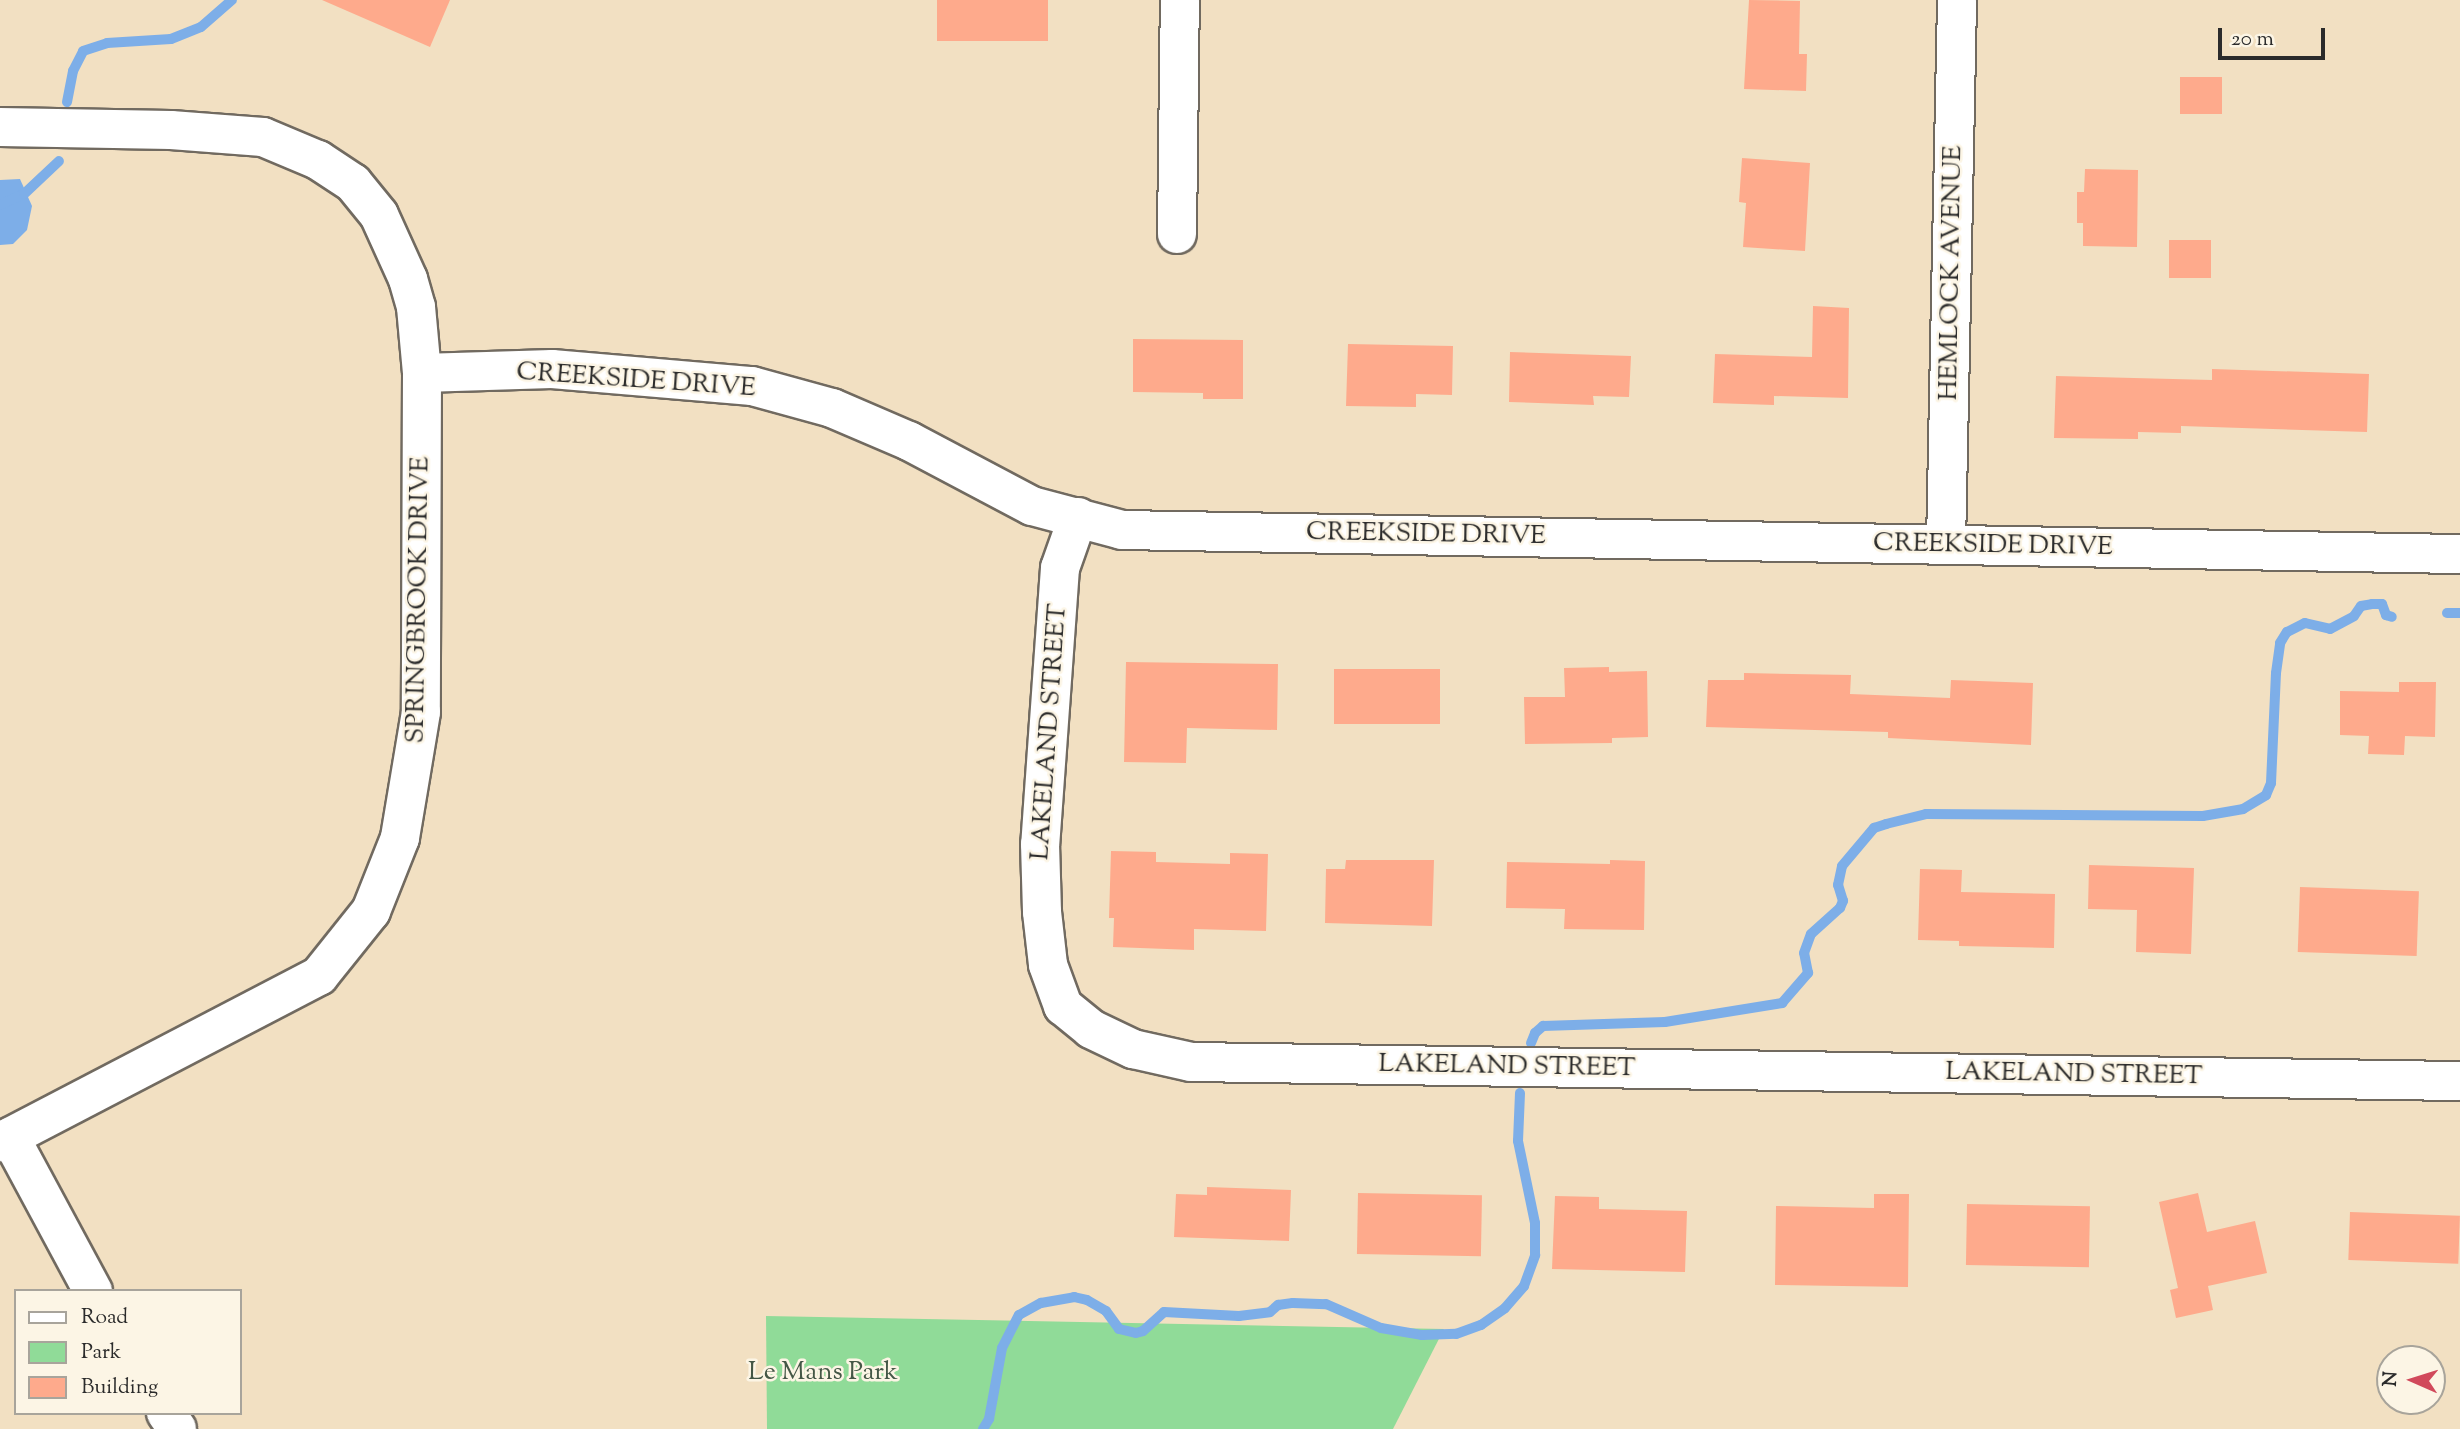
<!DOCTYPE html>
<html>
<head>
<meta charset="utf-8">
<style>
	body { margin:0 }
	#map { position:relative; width:2460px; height:1429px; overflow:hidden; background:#f2e0c2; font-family:"Sorts Mill Goudy",serif }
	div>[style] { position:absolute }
	.green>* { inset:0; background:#90db98 }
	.water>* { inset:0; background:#7daee8 }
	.stream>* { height:10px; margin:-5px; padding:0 5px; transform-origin:5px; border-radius:5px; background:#7daee8 }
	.building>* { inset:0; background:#feaa8c; transform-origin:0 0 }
	.roads { filter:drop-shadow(2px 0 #716a60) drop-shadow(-2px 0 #716a60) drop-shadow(0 2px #716a60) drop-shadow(0 -2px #716a60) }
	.minor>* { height:38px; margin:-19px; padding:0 19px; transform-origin:19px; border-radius:19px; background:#fff }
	span { translate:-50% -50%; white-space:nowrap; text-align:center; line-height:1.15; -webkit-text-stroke:5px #fcf5e5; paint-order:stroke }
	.street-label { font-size:26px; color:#2b2b2b }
	.park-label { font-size:26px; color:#445746 }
	.legend { position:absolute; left:14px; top:1289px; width:228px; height:126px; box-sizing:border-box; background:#fcf5e5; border:2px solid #a8a49b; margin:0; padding:9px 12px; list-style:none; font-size:21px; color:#2b2b2b }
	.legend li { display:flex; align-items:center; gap:14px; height:35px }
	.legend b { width:35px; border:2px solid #a8a49b }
	.north { position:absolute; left:2376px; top:1345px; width:70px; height:70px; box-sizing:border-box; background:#fcf5e5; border:2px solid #a8a49b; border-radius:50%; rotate:273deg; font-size:19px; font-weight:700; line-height:28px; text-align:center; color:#2b2b2b }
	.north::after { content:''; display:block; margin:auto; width:24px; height:32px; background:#d1495b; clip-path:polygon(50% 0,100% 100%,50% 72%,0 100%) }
	.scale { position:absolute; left:2218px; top:28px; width:107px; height:32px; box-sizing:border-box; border:4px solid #2b2b2b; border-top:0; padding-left:9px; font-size:21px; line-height:24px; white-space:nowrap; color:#2b2b2b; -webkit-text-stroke:5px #fcf5e5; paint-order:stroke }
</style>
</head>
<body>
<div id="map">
	<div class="green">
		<div style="clip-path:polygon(766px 1316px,1444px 1329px,1393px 1429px,767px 1429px)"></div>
	</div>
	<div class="water">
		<div style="clip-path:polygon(20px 179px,32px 206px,27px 230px,13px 244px,0 245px,0 180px)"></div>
	</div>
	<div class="stream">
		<div style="left:67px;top:102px;width:32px;rotate:-79deg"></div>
		<div style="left:73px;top:71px;width:22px;rotate:-63deg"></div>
		<div style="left:83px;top:51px;width:25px;rotate:-18deg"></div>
		<div style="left:107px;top:43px;width:64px;rotate:-3.6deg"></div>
		<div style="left:171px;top:39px;width:32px;rotate:-22deg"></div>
		<div style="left:201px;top:27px;width:41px;rotate:-41.1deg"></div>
		<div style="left:0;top:205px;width:26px;rotate:-25deg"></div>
		<div style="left:24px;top:194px;width:48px;rotate:-43.3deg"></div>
		<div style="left:2447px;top:613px;width:13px"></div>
		<div style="left:1531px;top:1043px;width:11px;rotate:-68deg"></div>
		<div style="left:1535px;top:1033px;width:11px;rotate:-41deg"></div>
		<div style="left:1543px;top:1026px;width:122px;rotate:-1.9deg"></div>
		<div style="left:1665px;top:1022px;width:119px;rotate:-9.2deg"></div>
		<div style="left:1782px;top:1003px;width:40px;rotate:-49deg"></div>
		<div style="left:1808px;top:973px;width:20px;rotate:-101deg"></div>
		<div style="left:1804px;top:953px;width:20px;rotate:-70deg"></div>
		<div style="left:1811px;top:934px;width:39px;rotate:-42deg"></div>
		<div style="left:1840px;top:908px;width:8px;rotate:-67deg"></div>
		<div style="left:1843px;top:901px;width:17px;rotate:-107deg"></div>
		<div style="left:1838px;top:885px;width:19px;rotate:-78deg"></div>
		<div style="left:1842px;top:866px;width:50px;rotate:-49.9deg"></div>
		<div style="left:1874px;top:828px;width:13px;rotate:-18deg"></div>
		<div style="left:1886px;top:824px;width:41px;rotate:-14deg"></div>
		<div style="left:1926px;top:814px;width:277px;rotate:0.4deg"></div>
		<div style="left:2203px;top:816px;width:41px;rotate:-9.9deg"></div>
		<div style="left:2243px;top:809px;width:27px;rotate:-31deg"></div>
		<div style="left:2266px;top:795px;width:13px;rotate:-67deg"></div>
		<div style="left:2271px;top:783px;width:110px;rotate:-87.4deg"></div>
		<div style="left:2276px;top:673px;width:30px;rotate:-82deg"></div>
		<div style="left:2280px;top:643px;width:13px;rotate:-58deg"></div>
		<div style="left:2287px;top:632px;width:20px;rotate:-27deg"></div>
		<div style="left:2305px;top:623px;width:26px;rotate:13deg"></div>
		<div style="left:2330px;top:629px;width:27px;rotate:-28deg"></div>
		<div style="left:2354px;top:616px;width:12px;rotate:-55deg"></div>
		<div style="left:2361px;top:606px;width:11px;rotate:-10deg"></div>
		<div style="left:2372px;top:604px;width:10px"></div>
		<div style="left:2382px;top:604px;width:12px;rotate:70deg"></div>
		<div style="left:2386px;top:615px;width:6px;rotate:18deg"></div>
		<div style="left:983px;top:1429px;width:12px;rotate:-59deg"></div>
		<div style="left:989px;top:1419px;width:72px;rotate:-79.6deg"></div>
		<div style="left:1002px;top:1348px;width:37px;rotate:-63deg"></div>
		<div style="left:1019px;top:1315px;width:25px;rotate:-29deg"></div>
		<div style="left:1041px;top:1303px;width:34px;rotate:-10deg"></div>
		<div style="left:1074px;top:1297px;width:13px;rotate:13deg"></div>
		<div style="left:1087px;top:1300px;width:22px;rotate:30deg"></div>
		<div style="left:1106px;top:1311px;width:22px;rotate:54deg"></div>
		<div style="left:1119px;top:1329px;width:17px;rotate:13deg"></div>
		<div style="left:1136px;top:1333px;width:7px;rotate:-16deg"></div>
		<div style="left:1143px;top:1331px;width:28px;rotate:-42deg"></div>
		<div style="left:1164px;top:1312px;width:75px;rotate:3.1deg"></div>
		<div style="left:1239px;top:1316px;width:31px;rotate:-7deg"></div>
		<div style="left:1270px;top:1312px;width:11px;rotate:-41deg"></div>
		<div style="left:1278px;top:1305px;width:15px;rotate:-8deg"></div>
		<div style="left:1293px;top:1303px;width:33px;rotate:2deg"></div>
		<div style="left:1326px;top:1304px;width:60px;rotate:23.6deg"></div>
		<div style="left:1381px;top:1328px;width:42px;rotate:9.7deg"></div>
		<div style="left:1422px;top:1335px;width:34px;rotate:-2deg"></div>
		<div style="left:1456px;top:1334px;width:27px;rotate:-20deg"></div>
		<div style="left:1481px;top:1325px;width:29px;rotate:-35deg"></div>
		<div style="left:1505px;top:1308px;width:29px;rotate:-49deg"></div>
		<div style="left:1524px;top:1286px;width:33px;rotate:-70deg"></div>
		<div style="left:1535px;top:1255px;width:32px;rotate:-90deg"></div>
		<div style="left:1535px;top:1223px;width:84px;rotate:-101.7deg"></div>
		<div style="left:1518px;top:1141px;width:48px;rotate:-87.6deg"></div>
	</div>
	<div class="building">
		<div style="clip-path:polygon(322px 0,450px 0,430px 47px)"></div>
		<div style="left:937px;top:0;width:111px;height:41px"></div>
		<div style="clip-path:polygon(1749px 0,1800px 1px,1799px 54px,1807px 54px,1806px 91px,1744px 89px)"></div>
		<div style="left:2180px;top:77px;width:42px;height:37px"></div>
		<div style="clip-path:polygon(1742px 158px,1810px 163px,1805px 251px,1743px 247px,1746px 203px,1739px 202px)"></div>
		<div style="clip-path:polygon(2085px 169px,2138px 170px,2137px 247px,2083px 246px,2083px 223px,2077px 223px,2077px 192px,2084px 192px)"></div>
		<div style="left:2169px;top:240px;width:42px;height:38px"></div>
		<div style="clip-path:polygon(1813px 306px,1849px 308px,1848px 398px,1774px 396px,1774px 405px,1713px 403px,1715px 354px,1812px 357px)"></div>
		<div style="clip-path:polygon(1133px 339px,1243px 340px,1243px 399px,1203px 399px,1203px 393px,1133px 392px)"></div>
		<div style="clip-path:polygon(1348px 344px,1453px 346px,1452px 395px,1416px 394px,1416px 407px,1346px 406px)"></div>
		<div style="clip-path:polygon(1510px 352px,1631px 356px,1629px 397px,1593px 396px,1594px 405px,1509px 402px)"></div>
		<div style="clip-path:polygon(2212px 369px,2369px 374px,2367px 432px,2181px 426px,2181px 433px,2138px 432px,2138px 439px,2054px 438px,2056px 376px,2212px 380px)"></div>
		<div style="clip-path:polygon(1126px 662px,1278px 664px,1277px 730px,1187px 728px,1186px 763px,1124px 762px)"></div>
		<div style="clip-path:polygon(1609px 667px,1609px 672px,1647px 671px,1648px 737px,1612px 738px,1612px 743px,1525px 744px,1524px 697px,1565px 697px,1564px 668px)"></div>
		<div style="left:1440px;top:669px;width:55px;height:106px;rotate:90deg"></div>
		<div style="clip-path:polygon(1744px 673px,1851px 675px,1850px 694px,1950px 698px,1951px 680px,2033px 683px,2031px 745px,1888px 738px,1888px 732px,1706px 727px,1708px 680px,1744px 680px)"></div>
		<div style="clip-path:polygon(2399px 682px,2436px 682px,2435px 737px,2405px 736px,2404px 755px,2368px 754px,2369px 736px,2340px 735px,2340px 691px,2399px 692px)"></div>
		<div style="clip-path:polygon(1111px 851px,1156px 852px,1156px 862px,1230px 864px,1230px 853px,1268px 854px,1266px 931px,1194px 929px,1194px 950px,1113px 947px,1114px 918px,1109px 918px)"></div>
		<div style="clip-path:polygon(1346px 860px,1434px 860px,1432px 926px,1325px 923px,1326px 869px,1345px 869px)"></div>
		<div style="clip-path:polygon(1610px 860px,1645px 861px,1644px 930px,1564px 929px,1565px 909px,1506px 908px,1507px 862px,1610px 864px)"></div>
		<div style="clip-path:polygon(2089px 865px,2194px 868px,2191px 954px,2136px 952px,2137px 910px,2088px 909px)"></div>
		<div style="clip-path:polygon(1920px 869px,1962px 870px,1961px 892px,2055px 894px,2054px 948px,1959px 946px,1959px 941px,1918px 940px)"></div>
		<div style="left:2300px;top:887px;width:119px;height:65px;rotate:2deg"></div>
		<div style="clip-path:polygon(1207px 1187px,1291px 1190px,1289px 1241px,1174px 1237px,1176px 1194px,1207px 1195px)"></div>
		<div style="left:1358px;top:1193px;width:124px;height:61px;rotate:1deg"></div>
		<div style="clip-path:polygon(2198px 1193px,2207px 1232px,2255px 1221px,2267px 1273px,2208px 1286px,2213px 1310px,2176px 1318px,2170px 1290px,2178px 1288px,2159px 1202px)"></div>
		<div style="clip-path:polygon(1874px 1194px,1909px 1194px,1908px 1287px,1775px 1285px,1776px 1206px,1874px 1208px)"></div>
		<div style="clip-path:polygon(1555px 1196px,1599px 1197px,1599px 1209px,1687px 1211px,1685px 1272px,1552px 1269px)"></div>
		<div style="left:1967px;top:1204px;width:123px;height:61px;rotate:1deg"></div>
		<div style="left:2350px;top:1212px;width:110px;height:48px;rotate:2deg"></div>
	</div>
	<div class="roads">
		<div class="minor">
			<div style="left:0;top:127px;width:171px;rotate:1deg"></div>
			<div style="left:171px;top:130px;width:92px;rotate:4.4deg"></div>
			<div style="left:263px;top:137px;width:60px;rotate:22.7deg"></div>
			<div style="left:318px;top:160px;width:42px;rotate:33.3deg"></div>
			<div style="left:353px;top:183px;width:41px;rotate:50.9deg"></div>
			<div style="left:379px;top:215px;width:70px;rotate:65.6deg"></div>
			<div style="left:408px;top:279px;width:29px;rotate:74deg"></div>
			<div style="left:416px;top:307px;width:66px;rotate:84.8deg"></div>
			<div style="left:422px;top:373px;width:339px;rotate:90.2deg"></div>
			<div style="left:421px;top:712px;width:128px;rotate:99.5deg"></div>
			<div style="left:400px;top:838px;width:79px;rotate:111.7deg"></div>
			<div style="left:371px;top:911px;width:83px;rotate:128.7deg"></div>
			<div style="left:319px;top:976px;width:360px;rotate:152.5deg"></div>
			<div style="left:1177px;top:234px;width:234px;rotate:-89.3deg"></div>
			<div style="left:422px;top:373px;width:130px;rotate:-1.8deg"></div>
			<div style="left:552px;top:369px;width:201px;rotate:4.9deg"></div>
			<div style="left:752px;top:386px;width:83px;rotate:15.4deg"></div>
			<div style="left:832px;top:408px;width:84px;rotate:23.2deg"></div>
			<div style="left:909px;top:441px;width:139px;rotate:27.9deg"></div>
			<div style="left:1032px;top:506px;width:93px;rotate:14.9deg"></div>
			<div style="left:1122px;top:530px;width:1338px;rotate:1.03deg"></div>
			<div style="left:1078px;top:517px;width:54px;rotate:109.4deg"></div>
			<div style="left:1060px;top:568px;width:277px;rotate:94.1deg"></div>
			<div style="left:1040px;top:844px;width:68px;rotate:88.3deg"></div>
			<div style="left:1042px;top:912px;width:53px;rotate:83.5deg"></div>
			<div style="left:1048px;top:965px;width:44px;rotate:69.9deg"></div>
			<div style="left:1063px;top:1006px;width:36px;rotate:39deg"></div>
			<div style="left:1091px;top:1029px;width:47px;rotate:25.5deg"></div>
			<div style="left:1133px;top:1049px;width:59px;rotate:12.6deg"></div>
			<div style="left:1191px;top:1062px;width:1269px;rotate:0.86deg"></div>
			<div style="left:1946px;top:545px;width:545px;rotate:-88.84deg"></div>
			<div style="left:10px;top:1137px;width:175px;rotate:61.7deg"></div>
			<div style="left:166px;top:1413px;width:19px;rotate:55deg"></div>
		</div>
	</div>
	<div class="street-label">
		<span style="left:1952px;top:273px;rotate:-89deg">HEMLOCK AVENUE</span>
		<span style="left:636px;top:381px;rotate:4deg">CREEKSIDE DRIVE</span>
		<span style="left:1426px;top:535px;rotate:1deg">CREEKSIDE DRIVE</span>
		<span style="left:1993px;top:546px;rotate:1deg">CREEKSIDE DRIVE</span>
		<span style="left:419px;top:600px;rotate:-89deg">SPRINGBROOK DRIVE</span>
		<span style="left:1050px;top:732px;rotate:-86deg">LAKELAND STREET</span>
		<span style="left:1507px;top:1067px;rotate:1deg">LAKELAND STREET</span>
		<span style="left:2074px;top:1075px;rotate:1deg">LAKELAND STREET</span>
	</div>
	<div class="park-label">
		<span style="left:823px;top:1373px">Le Mans Park</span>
	</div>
	<ul class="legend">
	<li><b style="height:9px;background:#fff"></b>Road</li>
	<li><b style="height:19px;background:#90db98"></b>Park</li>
	<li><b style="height:19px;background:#feaa8c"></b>Building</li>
	</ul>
	<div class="north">N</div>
	<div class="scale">20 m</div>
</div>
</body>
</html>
